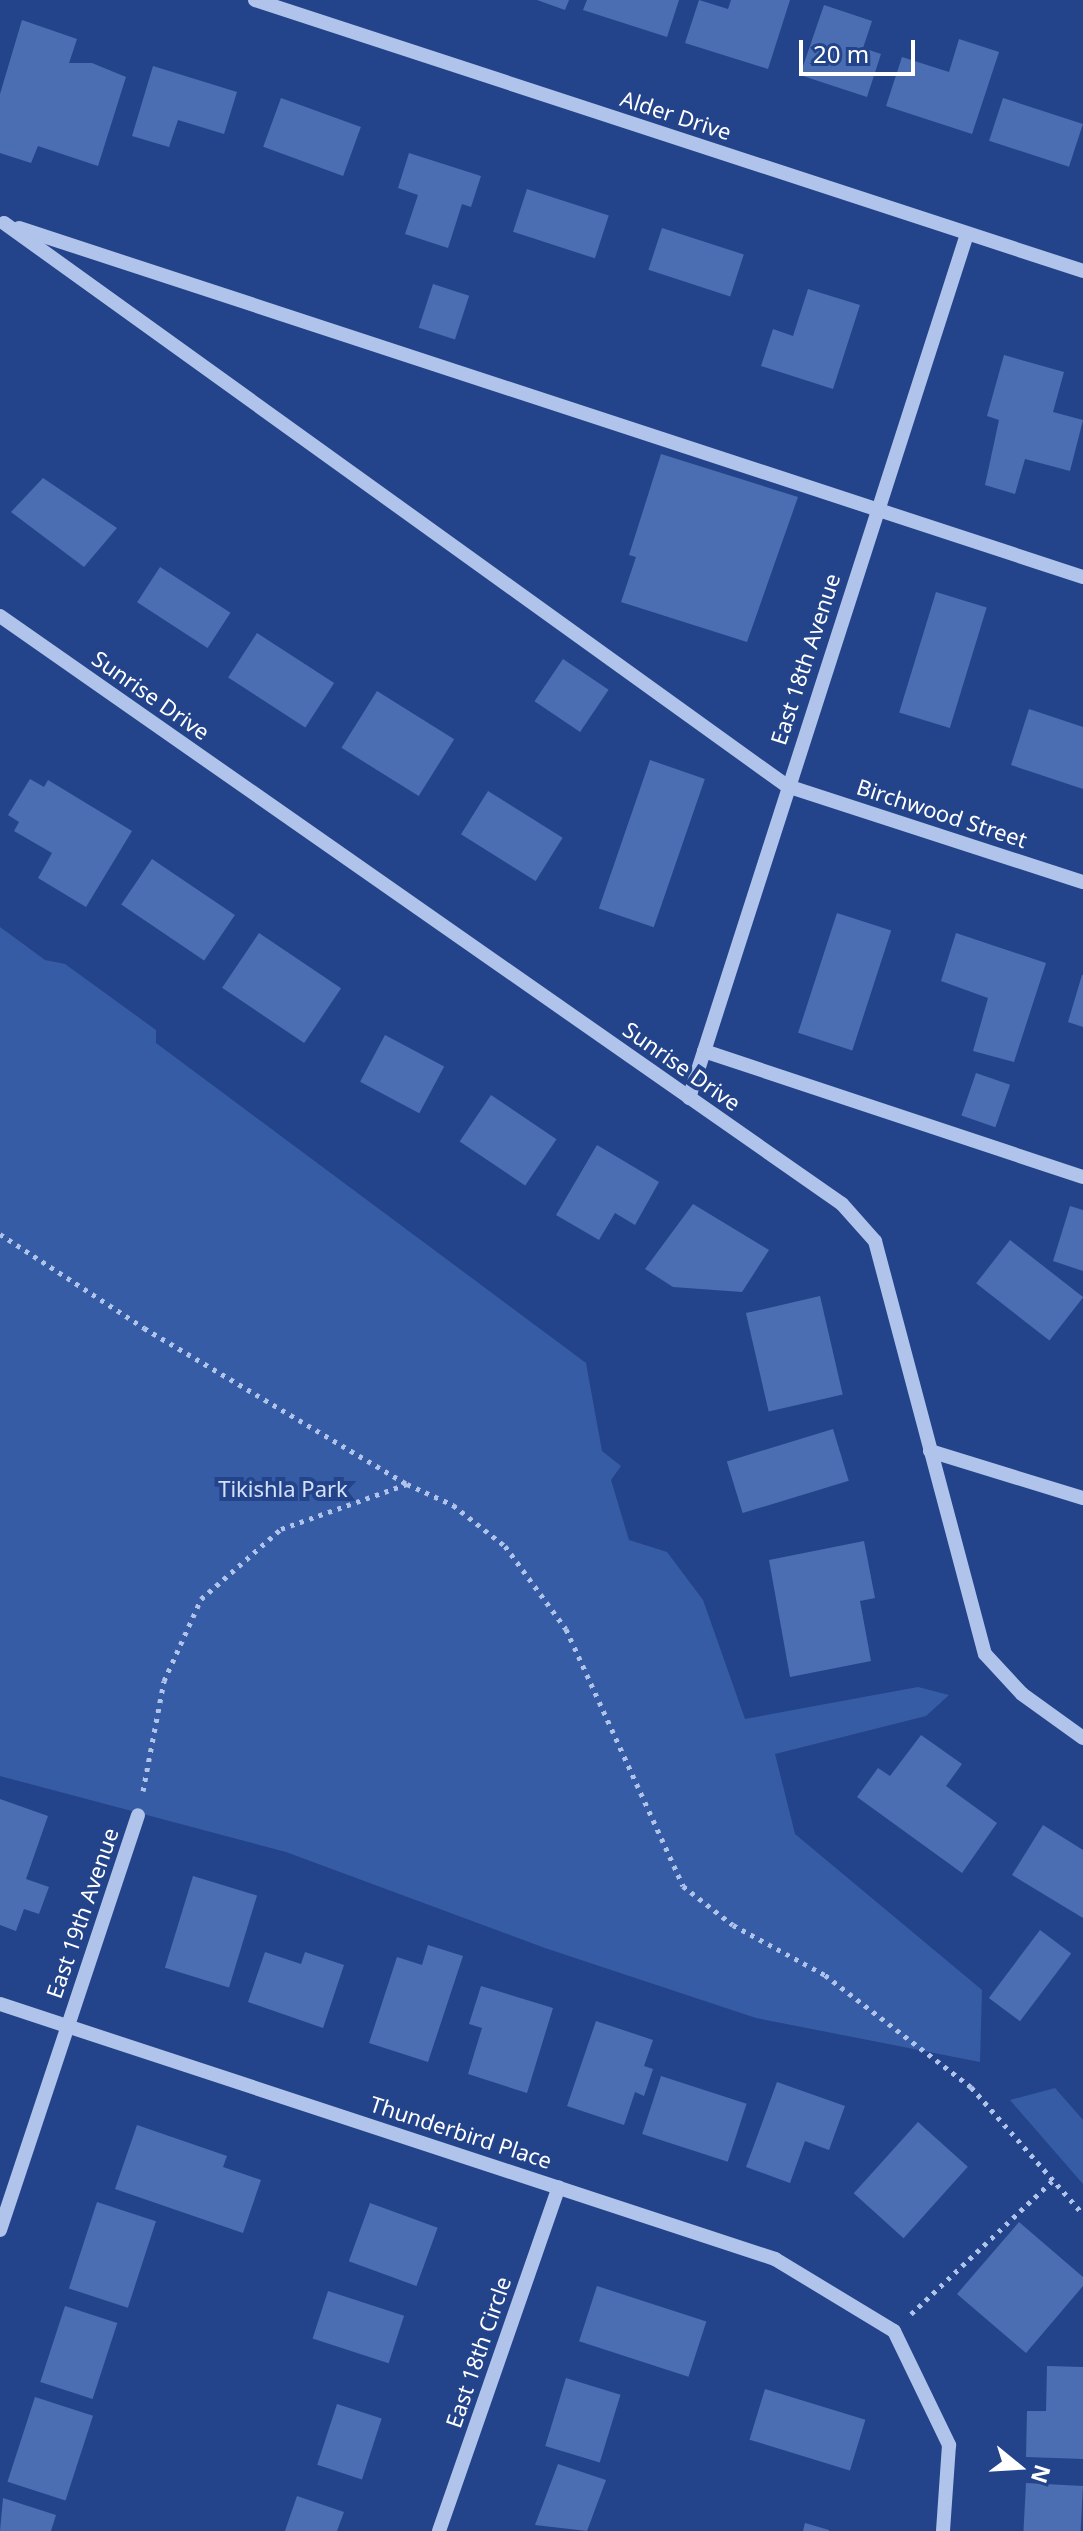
<!DOCTYPE html>
<html>
<head>
<meta charset="utf-8">
<style>
	body { margin:0 }
	#map { position:relative; width:1083px; height:2531px; overflow:hidden; background:#23448a; font-family:"Noto Sans",sans-serif }
	div>[style] { position:absolute }
	.green>* { inset:0; background:#375ca6 }
	.building>* { inset:0; background:#4b6eb2; transform-origin:0 0 }
	.path>* { height:5px; margin-top:-2.5px; transform-origin:0; background:repeating-linear-gradient(90deg,#b0c3ea 0 4px,transparent 0 10px) }
	.minor>* { height:14px; margin:-7px; padding:0 7px; transform-origin:7px; border-radius:7px; background:#b0c3ea }
	span { translate:-50% -50%; white-space:nowrap; text-align:center; line-height:1.15; -webkit-text-stroke:8px #23448a; paint-order:stroke }
	.street-label { font-size:22px; color:#fff }
	.park-label { font-size:22px; color:#d4e0f8 }
	.north { position:absolute; left:979px; top:2427px; width:80px; height:80px; -webkit-text-stroke:6px #23448a; paint-order:stroke; rotate:108deg; font-size:22px; font-weight:700; line-height:32px; text-align:center; color:#fff }
	.north::after { content:''; display:block; margin:auto; width:28px; height:36px; background:#fff; clip-path:polygon(50% 0,100% 100%,50% 72%,0 100%) }
	.scale { position:absolute; left:799px; top:40px; width:116px; height:36px; box-sizing:border-box; border:4px solid #fff; border-top:0; padding-left:10px; font-size:24px; line-height:28px; white-space:nowrap; color:#fff; -webkit-text-stroke:6px #23448a; paint-order:stroke }
</style>
</head>
<body>
<div id="map">
	<div class="green">
		<div style="clip-path:polygon(0 927px,45px 960px,65px 964px,156px 1030px,156px 1043px,586px 1363px,602px 1451px,621px 1466px,611px 1480px,629px 1540px,667px 1552px,703px 1600px,745px 1719px,918px 1687px,949px 1695px,926px 1716px,775px 1754px,795px 1834px,982px 1990px,980px 2062px,756px 2018px,545px 1948px,286px 1852px,0 1776px)"></div>
		<div style="clip-path:polygon(1055px 2088px,1083px 2120px,1083px 2184px,1010px 2100px)"></div>
	</div>
	<div class="building">
		<div style="clip-path:polygon(537px 0,569px 0,565px 10px)"></div>
		<div style="clip-path:polygon(587px 0,679px 0,667px 37px,583px 10px)"></div>
		<div style="clip-path:polygon(699px 0,728px 9px,731px 0,790px 0,768px 69px,685px 43px)"></div>
		<div style="clip-path:polygon(824px 5px,872px 21px,863px 48px,881px 54px,867px 97px,800px 75px)"></div>
		<div style="clip-path:polygon(22px 20px,77px 39px,69px 63px,92px 63px,126px 77px,98px 166px,38px 146px,31px 163px,0 153px,0 94px)"></div>
		<div style="clip-path:polygon(959px 39px,999px 52px,972px 134px,886px 106px,902px 57px,949px 72px)"></div>
		<div style="clip-path:polygon(153px 66px,237px 92px,224px 134px,178px 120px,169px 147px,132px 136px)"></div>
		<div style="left:281px;top:98px;width:85px;height:52px;rotate:20deg"></div>
		<div style="left:1003px;top:98px;width:84px;height:45px;rotate:18deg"></div>
		<div style="clip-path:polygon(409px 153px,481px 176px,471px 207px,462px 204px,448px 248px,405px 234px,418px 195px,398px 188px)"></div>
		<div style="left:527px;top:189px;width:86px;height:45px;rotate:18deg"></div>
		<div style="left:662px;top:228px;width:86px;height:44px;rotate:18deg"></div>
		<div style="left:433px;top:284px;width:38px;height:46px;rotate:18deg"></div>
		<div style="clip-path:polygon(808px 289px,860px 305px,833px 389px,761px 366px,773px 329px,793px 336px)"></div>
		<div style="clip-path:polygon(1004px 355px,1064px 372px,1053px 412px,1083px 420px,1070px 471px,1025px 459px,1015px 494px,985px 485px,999px 420px,987px 416px)"></div>
		<div style="clip-path:polygon(661px 454px,798px 497px,747px 642px,621px 602px,636px 557px,629px 555px)"></div>
		<div style="clip-path:polygon(43px 478px,117px 528px,84px 567px,11px 512px)"></div>
		<div style="left:160px;top:567px;width:84px;height:42px;rotate:33deg"></div>
		<div style="left:936px;top:592px;width:53px;height:126px;rotate:17deg"></div>
		<div style="left:257px;top:633px;width:92px;height:53px;rotate:33deg"></div>
		<div style="left:563px;top:659px;width:55px;height:51px;rotate:34deg"></div>
		<div style="left:377px;top:691px;width:91px;height:67px;rotate:32deg"></div>
		<div style="clip-path:polygon(1029px 709px,1083px 727px,1083px 789px,1011px 765px)"></div>
		<div style="left:650px;top:760px;width:58px;height:157px;rotate:19deg"></div>
		<div style="clip-path:polygon(30px 779px,44px 787px,48px 780px,132px 831px,86px 907px,38px 878px,52px 853px,14px 831px,19px 822px,8px 815px)"></div>
		<div style="left:488px;top:791px;width:88px;height:51px;rotate:32deg"></div>
		<div style="left:152px;top:859px;width:100px;height:55px;rotate:34deg"></div>
		<div style="left:837px;top:913px;width:57px;height:126px;rotate:18deg"></div>
		<div style="left:259px;top:933px;width:99px;height:66px;rotate:34deg"></div>
		<div style="clip-path:polygon(956px 933px,1046px 963px,1014px 1062px,973px 1051px,988px 998px,941px 981px)"></div>
		<div style="clip-path:polygon(1082px 975px,1083px 975px,1083px 1027px,1068px 1022px)"></div>
		<div style="left:385px;top:1035px;width:67px;height:53px;rotate:28deg"></div>
		<div style="left:976px;top:1073px;width:36px;height:45px;rotate:19deg"></div>
		<div style="left:491px;top:1095px;width:79px;height:56px;rotate:34deg"></div>
		<div style="clip-path:polygon(597px 1145px,659px 1182px,635px 1225px,615px 1213px,599px 1240px,556px 1215px)"></div>
		<div style="clip-path:polygon(693px 1204px,769px 1250px,742px 1292px,673px 1287px,645px 1269px)"></div>
		<div style="clip-path:polygon(1070px 1206px,1083px 1210px,1083px 1271px,1053px 1261px)"></div>
		<div style="left:1010px;top:1240px;width:93px;height:55px;rotate:38deg"></div>
		<div style="left:820px;top:1296px;width:101px;height:76px;rotate:77deg"></div>
		<div style="left:833px;top:1429px;width:54px;height:111px;rotate:73deg"></div>
		<div style="clip-path:polygon(864px 1541px,875px 1598px,860px 1601px,871px 1661px,790px 1677px,769px 1560px)"></div>
		<div style="clip-path:polygon(921px 1735px,962px 1764px,946px 1786px,997px 1823px,962px 1873px,857px 1797px,878px 1768px,890px 1776px)"></div>
		<div style="clip-path:polygon(0 1799px,48px 1816px,26px 1879px,49px 1887px,39px 1914px,24px 1909px,16px 1931px,0 1925px)"></div>
		<div style="clip-path:polygon(1043px 1825px,1083px 1850px,1083px 1918px,1012px 1875px)"></div>
		<div style="left:193px;top:1876px;width:67px;height:96px;rotate:17deg"></div>
		<div style="left:1040px;top:1930px;width:39px;height:85px;rotate:37deg"></div>
		<div style="clip-path:polygon(428px 1945px,463px 1956px,428px 2062px,369px 2043px,397px 1957px,422px 1965px)"></div>
		<div style="clip-path:polygon(265px 1952px,301px 1964px,305px 1952px,344px 1965px,323px 2028px,248px 2002px)"></div>
		<div style="clip-path:polygon(481px 1986px,553px 2008px,527px 2093px,468px 2074px,482px 2028px,469px 2024px)"></div>
		<div style="clip-path:polygon(596px 2021px,653px 2040px,644px 2066px,653px 2069px,644px 2096px,635px 2092px,624px 2125px,567px 2106px)"></div>
		<div style="left:661px;top:2076px;width:90px;height:61px;rotate:18deg"></div>
		<div style="clip-path:polygon(777px 2082px,845px 2106px,829px 2150px,805px 2141px,790px 2183px,746px 2167px)"></div>
		<div style="left:918px;top:2122px;width:67px;height:96px;rotate:42deg"></div>
		<div style="clip-path:polygon(137px 2125px,227px 2156px,223px 2167px,261px 2180px,243px 2233px,115px 2189px)"></div>
		<div style="left:97px;top:2202px;width:62px;height:91px;rotate:18deg"></div>
		<div style="left:370px;top:2203px;width:72px;height:62px;rotate:20deg"></div>
		<div style="clip-path:polygon(1019px 2222px,1083px 2277px,1083px 2286px,1026px 2353px,957px 2294px)"></div>
		<div style="left:597px;top:2286px;width:115px;height:58px;rotate:18deg"></div>
		<div style="left:328px;top:2291px;width:80px;height:50px;rotate:18deg"></div>
		<div style="left:65px;top:2306px;width:55px;height:80px;rotate:18deg"></div>
		<div style="clip-path:polygon(1047px 2366px,1083px 2367px,1083px 2459px,1026px 2457px,1027px 2411px,1046px 2411px)"></div>
		<div style="left:566px;top:2378px;width:57px;height:71px;rotate:17deg"></div>
		<div style="left:765px;top:2389px;width:105px;height:53px;rotate:17deg"></div>
		<div style="left:35px;top:2397px;width:61px;height:89px;rotate:18deg"></div>
		<div style="left:337px;top:2404px;width:47px;height:64px;rotate:18deg"></div>
		<div style="clip-path:polygon(558px 2464px,606px 2480px,587px 2531px,535px 2525px)"></div>
		<div style="left:1026px;top:2483px;width:57px;height:48px;rotate:3deg"></div>
		<div style="clip-path:polygon(297px 2496px,344px 2512px,337px 2531px,285px 2531px)"></div>
		<div style="clip-path:polygon(3px 2498px,56px 2515px,51px 2531px,0 2531px)"></div>
		<div style="clip-path:polygon(805px 2523px,829px 2530px,829px 2531px,803px 2531px)"></div>
	</div>
	<div class="path">
		<div style="left:0;top:1234px;width:172px;rotate:33.1deg"></div>
		<div style="left:144px;top:1328px;width:306px;rotate:30.7deg"></div>
		<div style="left:407px;top:1484px;width:51px;rotate:24.5deg"></div>
		<div style="left:453px;top:1505px;width:66px;rotate:38.3deg"></div>
		<div style="left:505px;top:1546px;width:103px;rotate:53.7deg"></div>
		<div style="left:566px;top:1629px;width:282px;rotate:65.5deg"></div>
		<div style="left:683px;top:1886px;width:63px;rotate:38deg"></div>
		<div style="left:733px;top:1925px;width:105px;rotate:28.5deg"></div>
		<div style="left:825px;top:1975px;width:184px;rotate:37.5deg"></div>
		<div style="left:971px;top:2087px;width:169px;rotate:48.6deg"></div>
		<div style="left:143px;top:1791px;width:112px;rotate:-79.2deg"></div>
		<div style="left:164px;top:1681px;width:90px;rotate:-65.7deg"></div>
		<div style="left:201px;top:1599px;width:106px;rotate:-41.2deg"></div>
		<div style="left:281px;top:1529px;width:134px;rotate:-19.7deg"></div>
		<div style="left:911px;top:2314px;width:195px;rotate:-43.3deg"></div>
	</div>
	<div class="minor">
		<div style="left:255px;top:0;width:871px;rotate:18.12deg"></div>
		<div style="left:4px;top:223px;width:964px;rotate:35.72deg"></div>
		<div style="left:787px;top:786px;width:311px;rotate:18deg"></div>
		<div style="left:19px;top:228px;width:1120px;rotate:18.16deg"></div>
		<div style="left:0;top:616px;width:1027px;rotate:34.93deg"></div>
		<div style="left:842px;top:1204px;width:50px;rotate:48.3deg"></div>
		<div style="left:875px;top:1241px;width:427px;rotate:75.1deg"></div>
		<div style="left:985px;top:1654px;width:54px;rotate:47.2deg"></div>
		<div style="left:1022px;top:1694px;width:75px;rotate:35.8deg"></div>
		<div style="left:704px;top:1051px;width:399px;rotate:18.4deg"></div>
		<div style="left:689px;top:1098px;width:908px;rotate:-72.16deg"></div>
		<div style="left:930px;top:1451px;width:160px;rotate:17.1deg"></div>
		<div style="left:0;top:2004px;width:816px;rotate:18.21deg"></div>
		<div style="left:775px;top:2259px;width:139px;rotate:31.2deg"></div>
		<div style="left:894px;top:2331px;width:127px;rotate:64.2deg"></div>
		<div style="left:949px;top:2445px;width:86px;rotate:94deg"></div>
		<div style="left:0;top:2230px;width:437px;rotate:-71.6deg"></div>
		<div style="left:439px;top:2531px;width:364px;rotate:-70.8deg"></div>
	</div>
	<div class="street-label">
		<span style="left:676px;top:115px;rotate:18deg">Alder Drive</span>
		<span style="left:805px;top:659px;rotate:-72deg">East 18th Avenue</span>
		<span style="left:151px;top:695px;rotate:35deg">Sunrise Drive</span>
		<span style="left:942px;top:813px;rotate:18deg">Birchwood Street</span>
		<span style="left:682px;top:1066px;rotate:35deg">Sunrise Drive</span>
		<span style="left:82px;top:1913px;rotate:-71deg">East 19th Avenue</span>
		<span style="left:461px;top:2132px;rotate:18deg">Thunderbird Place</span>
		<span style="left:478px;top:2352px;rotate:-71deg">East 18th Circle</span>
	</div>
	<div class="park-label">
		<span style="left:283px;top:1489px">Tikishla Park</span>
	</div>
	<div class="north">N</div>
	<div class="scale">20 m</div>
</div>
</body>
</html>
